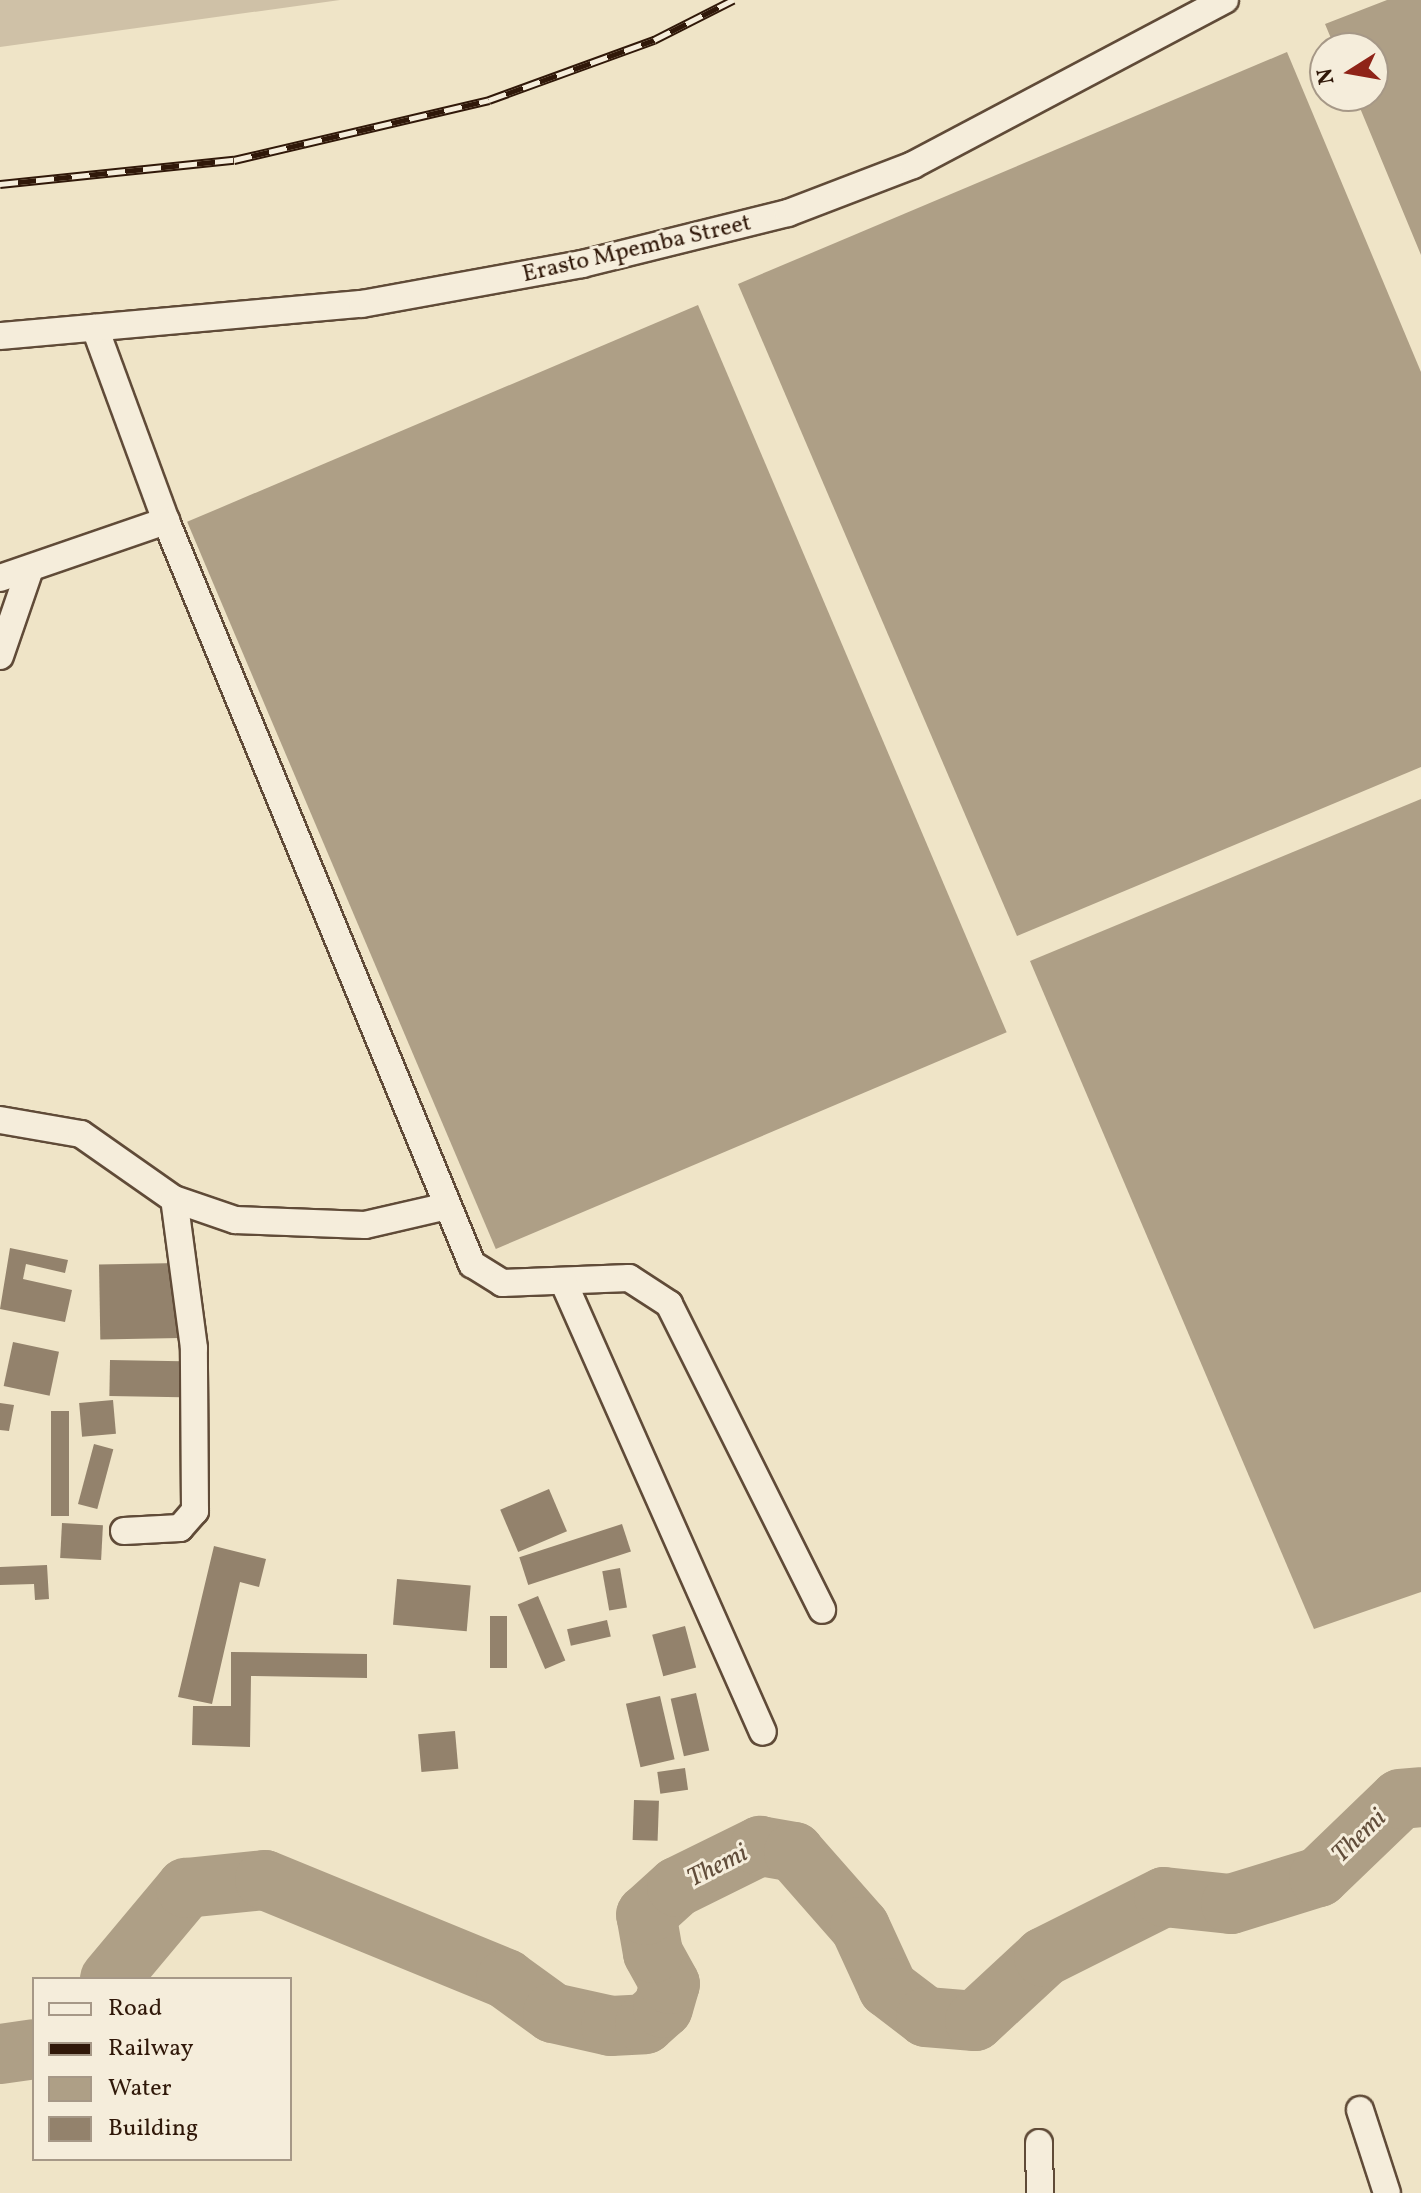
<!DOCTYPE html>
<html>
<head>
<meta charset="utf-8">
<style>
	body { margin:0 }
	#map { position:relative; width:1421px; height:2193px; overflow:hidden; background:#efe4c7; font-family:Vollkorn,serif }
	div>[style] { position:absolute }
	.green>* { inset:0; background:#cfc1a7 }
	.water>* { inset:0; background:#ae9f86; transform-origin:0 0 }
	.river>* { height:60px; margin:-30px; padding:0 30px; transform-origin:30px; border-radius:30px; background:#ae9f86 }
	.building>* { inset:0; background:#93826c; transform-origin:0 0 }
	.roads { filter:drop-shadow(2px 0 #604b38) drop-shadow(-2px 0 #604b38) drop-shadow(0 2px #604b38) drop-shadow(0 -2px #604b38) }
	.street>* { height:26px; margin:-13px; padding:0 13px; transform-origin:13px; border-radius:13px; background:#f5eddb }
	.rail>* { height:9px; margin-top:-4.5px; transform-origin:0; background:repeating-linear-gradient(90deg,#f5eddb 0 18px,#301809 0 36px); box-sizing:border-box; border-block:2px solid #301809 }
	span { translate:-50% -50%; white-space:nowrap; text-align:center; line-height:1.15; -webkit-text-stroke:6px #f5eddb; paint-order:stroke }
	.street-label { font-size:24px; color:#301809 }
	.water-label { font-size:26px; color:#624e3b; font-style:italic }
	.legend { position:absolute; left:32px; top:1977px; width:260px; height:184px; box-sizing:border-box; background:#f5eddb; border:2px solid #a69887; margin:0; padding:10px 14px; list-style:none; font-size:24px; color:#301809 }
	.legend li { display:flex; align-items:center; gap:16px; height:40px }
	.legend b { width:40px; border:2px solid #a69887 }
	.north { position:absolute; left:1309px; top:32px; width:80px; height:80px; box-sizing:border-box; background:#f5eddb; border:2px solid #a69887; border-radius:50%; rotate:259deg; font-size:22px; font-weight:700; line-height:32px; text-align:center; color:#301809 }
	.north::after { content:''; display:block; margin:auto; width:28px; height:36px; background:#8f2418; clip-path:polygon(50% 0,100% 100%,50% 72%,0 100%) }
</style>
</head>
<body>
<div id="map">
	<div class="green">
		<div style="clip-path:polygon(0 0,340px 0,0 47px)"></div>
	</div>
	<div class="water">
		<div style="clip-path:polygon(1387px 0,1421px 0,1421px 255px,1355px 96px,1373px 96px,1373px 48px,1335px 48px,1325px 24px)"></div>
		<div style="clip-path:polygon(1287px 52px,1421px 372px,1421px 767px,1017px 936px,738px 284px)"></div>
		<div style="left:698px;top:305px;width:790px;height:555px;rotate:67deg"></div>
		<div style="clip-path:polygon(1421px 799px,1421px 1592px,1314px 1629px,1030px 961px)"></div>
	</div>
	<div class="river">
		<div style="left:110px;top:1979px;width:119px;rotate:-50.1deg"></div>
		<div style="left:186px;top:1888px;width:79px;rotate:-5.8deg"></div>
		<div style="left:265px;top:1880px;width:261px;rotate:22.3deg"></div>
		<div style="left:506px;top:1979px;width:58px;rotate:35.9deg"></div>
		<div style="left:553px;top:2013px;width:59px;rotate:12.6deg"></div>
		<div style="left:611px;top:2026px;width:34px;rotate:-3deg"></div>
		<div style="left:645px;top:2024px;width:24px;rotate:-42deg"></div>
		<div style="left:663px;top:2008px;width:25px;rotate:-74deg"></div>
		<div style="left:670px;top:1984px;width:35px;rotate:-119deg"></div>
		<div style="left:653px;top:1953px;width:39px;rotate:-100deg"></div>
		<div style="left:646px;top:1915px;width:42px;rotate:-42.1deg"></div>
		<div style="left:677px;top:1887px;width:93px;rotate:-26.3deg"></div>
		<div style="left:760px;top:1846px;width:35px;rotate:10deg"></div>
		<div style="left:794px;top:1852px;width:100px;rotate:48.7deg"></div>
		<div style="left:860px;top:1927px;width:67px;rotate:65.3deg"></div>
		<div style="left:888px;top:1988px;width:48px;rotate:37.3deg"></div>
		<div style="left:926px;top:2017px;width:49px;rotate:4.7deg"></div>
		<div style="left:975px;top:2021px;width:94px;rotate:-42.8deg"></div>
		<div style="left:1044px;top:1957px;width:134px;rotate:-26.6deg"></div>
		<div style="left:1164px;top:1897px;width:67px;rotate:6deg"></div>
		<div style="left:1231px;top:1904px;width:92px;rotate:-17.1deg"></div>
		<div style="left:1319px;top:1877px;width:112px;rotate:-43.9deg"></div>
		<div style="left:1400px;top:1799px;width:21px;rotate:-5deg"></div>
		<div style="left:0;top:2054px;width:34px;rotate:-8deg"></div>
	</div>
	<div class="building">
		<div style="clip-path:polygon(10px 1248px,68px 1260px,65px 1273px,26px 1264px,23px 1279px,72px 1290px,65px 1322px,0 1309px)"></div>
		<div style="left:179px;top:1263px;width:75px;height:80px;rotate:89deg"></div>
		<div style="left:13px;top:1342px;width:47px;height:45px;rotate:12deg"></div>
		<div style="left:110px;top:1360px;width:72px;height:36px;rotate:1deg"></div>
		<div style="left:113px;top:1400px;width:34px;height:34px;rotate:85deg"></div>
		<div style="clip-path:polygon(0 1403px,14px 1405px,9px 1431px,0 1430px)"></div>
		<div style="left:51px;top:1411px;width:18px;height:105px"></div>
		<div style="left:94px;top:1444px;width:20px;height:62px;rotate:15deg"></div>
		<div style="left:549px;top:1489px;width:46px;height:53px;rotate:67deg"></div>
		<div style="left:62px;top:1523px;width:41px;height:35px;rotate:3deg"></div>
		<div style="left:622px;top:1524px;width:29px;height:108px;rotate:72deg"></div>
		<div style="clip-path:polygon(214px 1546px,266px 1559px,259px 1587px,240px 1582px,212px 1704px,178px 1697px)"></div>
		<div style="clip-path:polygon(47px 1565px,49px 1599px,35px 1600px,34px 1584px,0 1585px,0 1567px)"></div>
		<div style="left:620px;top:1568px;width:40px;height:18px;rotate:80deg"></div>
		<div style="left:397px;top:1579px;width:74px;height:46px;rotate:5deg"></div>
		<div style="left:538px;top:1596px;width:70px;height:22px;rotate:67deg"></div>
		<div style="left:490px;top:1616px;width:17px;height:52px"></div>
		<div style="left:607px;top:1620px;width:17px;height:41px;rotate:77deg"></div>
		<div style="left:685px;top:1626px;width:43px;height:34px;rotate:75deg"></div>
		<div style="clip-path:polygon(231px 1652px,367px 1654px,367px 1678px,251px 1676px,250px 1747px,192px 1745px,193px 1706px,231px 1706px)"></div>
		<div style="left:696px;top:1693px;width:59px;height:26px;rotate:77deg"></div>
		<div style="left:660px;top:1696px;width:65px;height:35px;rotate:77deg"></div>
		<div style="left:455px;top:1731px;width:38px;height:37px;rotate:85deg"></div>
		<div style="left:685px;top:1768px;width:22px;height:28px;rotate:82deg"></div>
		<div style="left:634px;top:1800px;width:25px;height:40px;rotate:2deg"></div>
	</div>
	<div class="roads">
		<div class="street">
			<div style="left:95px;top:328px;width:206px;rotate:69.8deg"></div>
			<div style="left:166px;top:521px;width:804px;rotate:67.62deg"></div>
			<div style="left:472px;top:1264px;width:36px;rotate:32deg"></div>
			<div style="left:502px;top:1283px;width:127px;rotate:-2.3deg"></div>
			<div style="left:629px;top:1278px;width:48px;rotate:33deg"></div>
			<div style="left:669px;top:1304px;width:342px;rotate:63.4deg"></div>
			<div style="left:0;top:336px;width:363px;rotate:-5.1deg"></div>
			<div style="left:362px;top:304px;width:224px;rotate:-10.3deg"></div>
			<div style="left:582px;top:264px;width:212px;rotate:-13.9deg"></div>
			<div style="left:788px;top:213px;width:134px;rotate:-21deg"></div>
			<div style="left:913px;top:165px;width:353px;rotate:-27.9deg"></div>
			<div style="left:0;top:578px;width:176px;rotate:-19deg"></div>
			<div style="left:0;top:656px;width:89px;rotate:-71deg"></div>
			<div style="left:0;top:1120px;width:82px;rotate:9.8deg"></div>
			<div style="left:81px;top:1134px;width:113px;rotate:35deg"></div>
			<div style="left:174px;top:1199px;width:65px;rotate:19deg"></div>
			<div style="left:235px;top:1220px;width:130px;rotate:2.2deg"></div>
			<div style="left:365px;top:1225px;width:84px;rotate:-13deg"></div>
			<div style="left:563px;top:1281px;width:493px;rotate:66.1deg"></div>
			<div style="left:124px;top:1531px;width:56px;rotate:-3.1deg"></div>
			<div style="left:180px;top:1528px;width:23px;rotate:-49deg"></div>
			<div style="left:195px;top:1511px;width:163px;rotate:-90.4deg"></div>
			<div style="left:194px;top:1348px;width:150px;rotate:-97.6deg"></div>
			<div style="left:1360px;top:2110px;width:87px;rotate:72deg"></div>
			<div style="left:1039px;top:2143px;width:50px;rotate:88.9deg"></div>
		</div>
	</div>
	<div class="rail">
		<div style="left:0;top:184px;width:235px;rotate:-5.9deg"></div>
		<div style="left:234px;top:160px;width:262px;rotate:-13.2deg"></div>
		<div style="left:489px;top:100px;width:176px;rotate:-20deg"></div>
		<div style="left:654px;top:40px;width:89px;rotate:-26.9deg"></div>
	</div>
	<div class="street-label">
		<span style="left:637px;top:250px;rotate:-13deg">Erasto Mpemba Street</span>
	</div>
	<div class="water-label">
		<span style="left:1360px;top:1837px;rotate:-44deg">Themi</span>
		<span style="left:718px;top:1867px;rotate:-27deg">Themi</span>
	</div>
	<ul class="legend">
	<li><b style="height:10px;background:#f5eddb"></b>Road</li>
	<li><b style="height:10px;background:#301809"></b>Railway</li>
	<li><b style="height:22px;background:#ae9f86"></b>Water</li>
	<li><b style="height:22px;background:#93826c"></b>Building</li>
	</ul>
	<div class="north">N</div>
</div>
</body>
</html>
